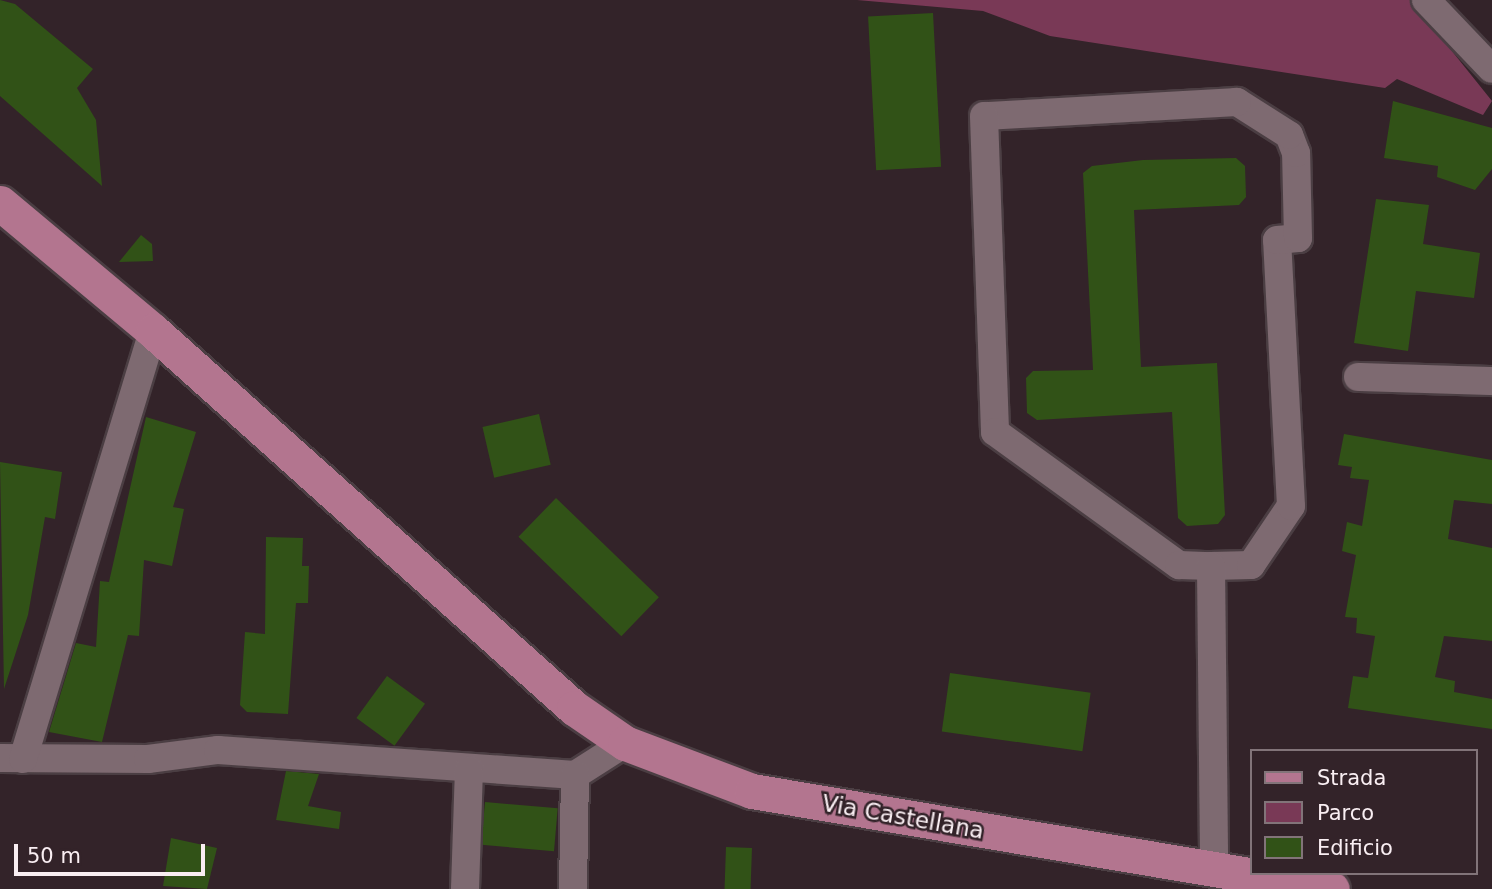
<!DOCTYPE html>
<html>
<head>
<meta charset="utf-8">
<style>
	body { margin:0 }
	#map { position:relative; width:1492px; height:889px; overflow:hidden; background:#332329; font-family:"DejaVu Sans",sans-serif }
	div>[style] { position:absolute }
	.green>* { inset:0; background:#793956 }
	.building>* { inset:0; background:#315217; transform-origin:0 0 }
	.roads { filter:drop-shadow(2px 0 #4b3e43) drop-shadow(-2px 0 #4b3e43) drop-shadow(0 2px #4b3e43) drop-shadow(0 -2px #4b3e43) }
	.minor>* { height:28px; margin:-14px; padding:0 14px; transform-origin:14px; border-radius:14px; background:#7e6a71 }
	.major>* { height:35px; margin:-17.5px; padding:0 17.5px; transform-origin:17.5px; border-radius:17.5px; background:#b3758f }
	span { translate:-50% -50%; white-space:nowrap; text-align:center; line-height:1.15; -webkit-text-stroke:5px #332329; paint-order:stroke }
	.street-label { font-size:23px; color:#f9eef2 }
	.legend { position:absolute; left:1250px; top:749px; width:228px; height:126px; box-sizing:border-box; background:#332329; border:2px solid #827479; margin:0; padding:9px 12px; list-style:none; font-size:21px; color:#f9eef2 }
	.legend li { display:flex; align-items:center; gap:14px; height:35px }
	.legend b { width:35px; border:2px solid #827479 }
	.scale { position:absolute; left:14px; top:844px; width:191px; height:32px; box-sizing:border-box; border:4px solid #f9eef2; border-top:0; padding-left:9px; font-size:21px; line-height:24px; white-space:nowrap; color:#f9eef2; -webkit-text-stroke:5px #332329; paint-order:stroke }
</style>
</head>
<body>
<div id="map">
	<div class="green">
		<div style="clip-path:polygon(857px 0,1411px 0,1492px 101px,1483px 115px,1397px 79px,1385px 88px,1050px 36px,983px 11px)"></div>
	</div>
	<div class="building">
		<div style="clip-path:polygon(0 0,15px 4px,93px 69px,77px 88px,96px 120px,102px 186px,0 96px)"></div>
		<div style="left:933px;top:13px;width:154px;height:65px;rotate:87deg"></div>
		<div style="clip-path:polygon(1393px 101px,1492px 128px,1492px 169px,1475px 190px,1437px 177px,1438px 166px,1384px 158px)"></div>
		<div style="clip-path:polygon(1236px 158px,1245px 166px,1246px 197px,1239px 205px,1134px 210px,1141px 367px,1217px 363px,1225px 515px,1218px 524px,1187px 526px,1178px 518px,1172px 412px,1037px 420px,1027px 413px,1026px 378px,1033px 371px,1093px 370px,1083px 173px,1092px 166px,1143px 160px)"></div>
		<div style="clip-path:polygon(1376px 199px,1429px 205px,1423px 244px,1480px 253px,1474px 298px,1416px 291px,1408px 351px,1354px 343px)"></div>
		<div style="clip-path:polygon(141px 235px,152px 244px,153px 261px,119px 262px)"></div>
		<div style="left:539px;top:414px;width:52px;height:58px;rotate:77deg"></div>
		<div style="clip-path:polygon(146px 417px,196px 432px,173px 507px,184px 509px,172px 566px,144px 560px,139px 636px,128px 635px,102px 742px,49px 732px,76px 643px,96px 647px,100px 581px,109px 582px)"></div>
		<div style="clip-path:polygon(1344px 434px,1492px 460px,1492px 504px,1454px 500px,1448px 539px,1492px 548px,1492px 641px,1444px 636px,1435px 677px,1455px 681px,1454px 692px,1492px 699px,1492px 729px,1348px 708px,1353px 676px,1368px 678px,1375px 636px,1356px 633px,1357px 618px,1345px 617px,1356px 555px,1342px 551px,1347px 522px,1362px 526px,1369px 480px,1350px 478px,1352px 467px,1338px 465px)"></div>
		<div style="clip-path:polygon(0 462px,62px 472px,55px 519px,45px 517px,28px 615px,4px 689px)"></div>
		<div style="left:556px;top:498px;width:143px;height:54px;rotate:44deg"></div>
		<div style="clip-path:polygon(266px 537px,303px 538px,302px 566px,309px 566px,308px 603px,296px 603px,288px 714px,247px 712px,240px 705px,245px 632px,265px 634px)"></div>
		<div style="left:950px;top:673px;width:142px;height:59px;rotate:8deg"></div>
		<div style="left:387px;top:676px;width:47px;height:52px;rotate:36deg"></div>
		<div style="clip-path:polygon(286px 771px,319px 774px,308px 806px,341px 812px,339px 829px,276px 820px)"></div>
		<div style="left:485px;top:802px;width:73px;height:43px;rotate:5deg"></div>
		<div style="clip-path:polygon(171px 838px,217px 848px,207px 889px,163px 886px)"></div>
		<div style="left:726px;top:847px;width:26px;height:42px;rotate:2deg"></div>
	</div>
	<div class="roads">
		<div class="minor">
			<div style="left:1426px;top:0;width:95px;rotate:46.3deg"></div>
			<div style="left:1358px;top:377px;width:134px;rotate:1.7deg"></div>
			<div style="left:1211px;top:566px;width:40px;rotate:-1.4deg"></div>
			<div style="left:1251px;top:565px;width:71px;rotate:-55.9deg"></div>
			<div style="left:1291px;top:506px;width:266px;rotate:-93deg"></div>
			<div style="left:1277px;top:240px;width:21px;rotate:-5deg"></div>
			<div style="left:1298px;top:238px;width:85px;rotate:-91.3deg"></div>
			<div style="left:1296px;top:153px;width:19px;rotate:-111deg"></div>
			<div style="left:1289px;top:135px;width:62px;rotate:-147.6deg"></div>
			<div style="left:1237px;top:102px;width:253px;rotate:176.8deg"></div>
			<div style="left:984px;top:116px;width:316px;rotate:88deg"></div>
			<div style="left:995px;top:432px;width:227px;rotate:35.9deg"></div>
			<div style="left:1179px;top:565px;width:32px;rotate:2deg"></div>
			<div style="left:1211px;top:566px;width:304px;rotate:89.4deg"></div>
			<div style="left:0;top:758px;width:148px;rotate:0.4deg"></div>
			<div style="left:148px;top:759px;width:71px;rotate:-7.3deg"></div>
			<div style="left:218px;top:750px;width:358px;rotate:4deg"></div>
			<div style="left:575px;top:775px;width:59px;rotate:-32.6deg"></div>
			<div style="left:23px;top:759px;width:447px;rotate:-73.1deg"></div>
			<div style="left:465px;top:889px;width:119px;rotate:-88.1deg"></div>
			<div style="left:573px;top:889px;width:114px;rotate:-89deg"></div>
		</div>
		<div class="major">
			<div style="left:0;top:203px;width:199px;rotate:39.9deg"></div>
			<div style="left:153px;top:331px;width:565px;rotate:41.84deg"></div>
			<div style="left:574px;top:708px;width:62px;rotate:34.5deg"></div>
			<div style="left:625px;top:743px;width:136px;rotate:20.7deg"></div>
			<div style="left:752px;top:791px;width:588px;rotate:9.59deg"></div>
		</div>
	</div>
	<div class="street-label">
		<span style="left:903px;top:817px;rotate:10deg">Via Castellana</span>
	</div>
	<ul class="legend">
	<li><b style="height:9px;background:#b3758f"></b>Strada</li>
	<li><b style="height:19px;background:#793956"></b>Parco</li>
	<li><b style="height:19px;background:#315217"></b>Edificio</li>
	</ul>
	<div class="scale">50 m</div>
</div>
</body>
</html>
